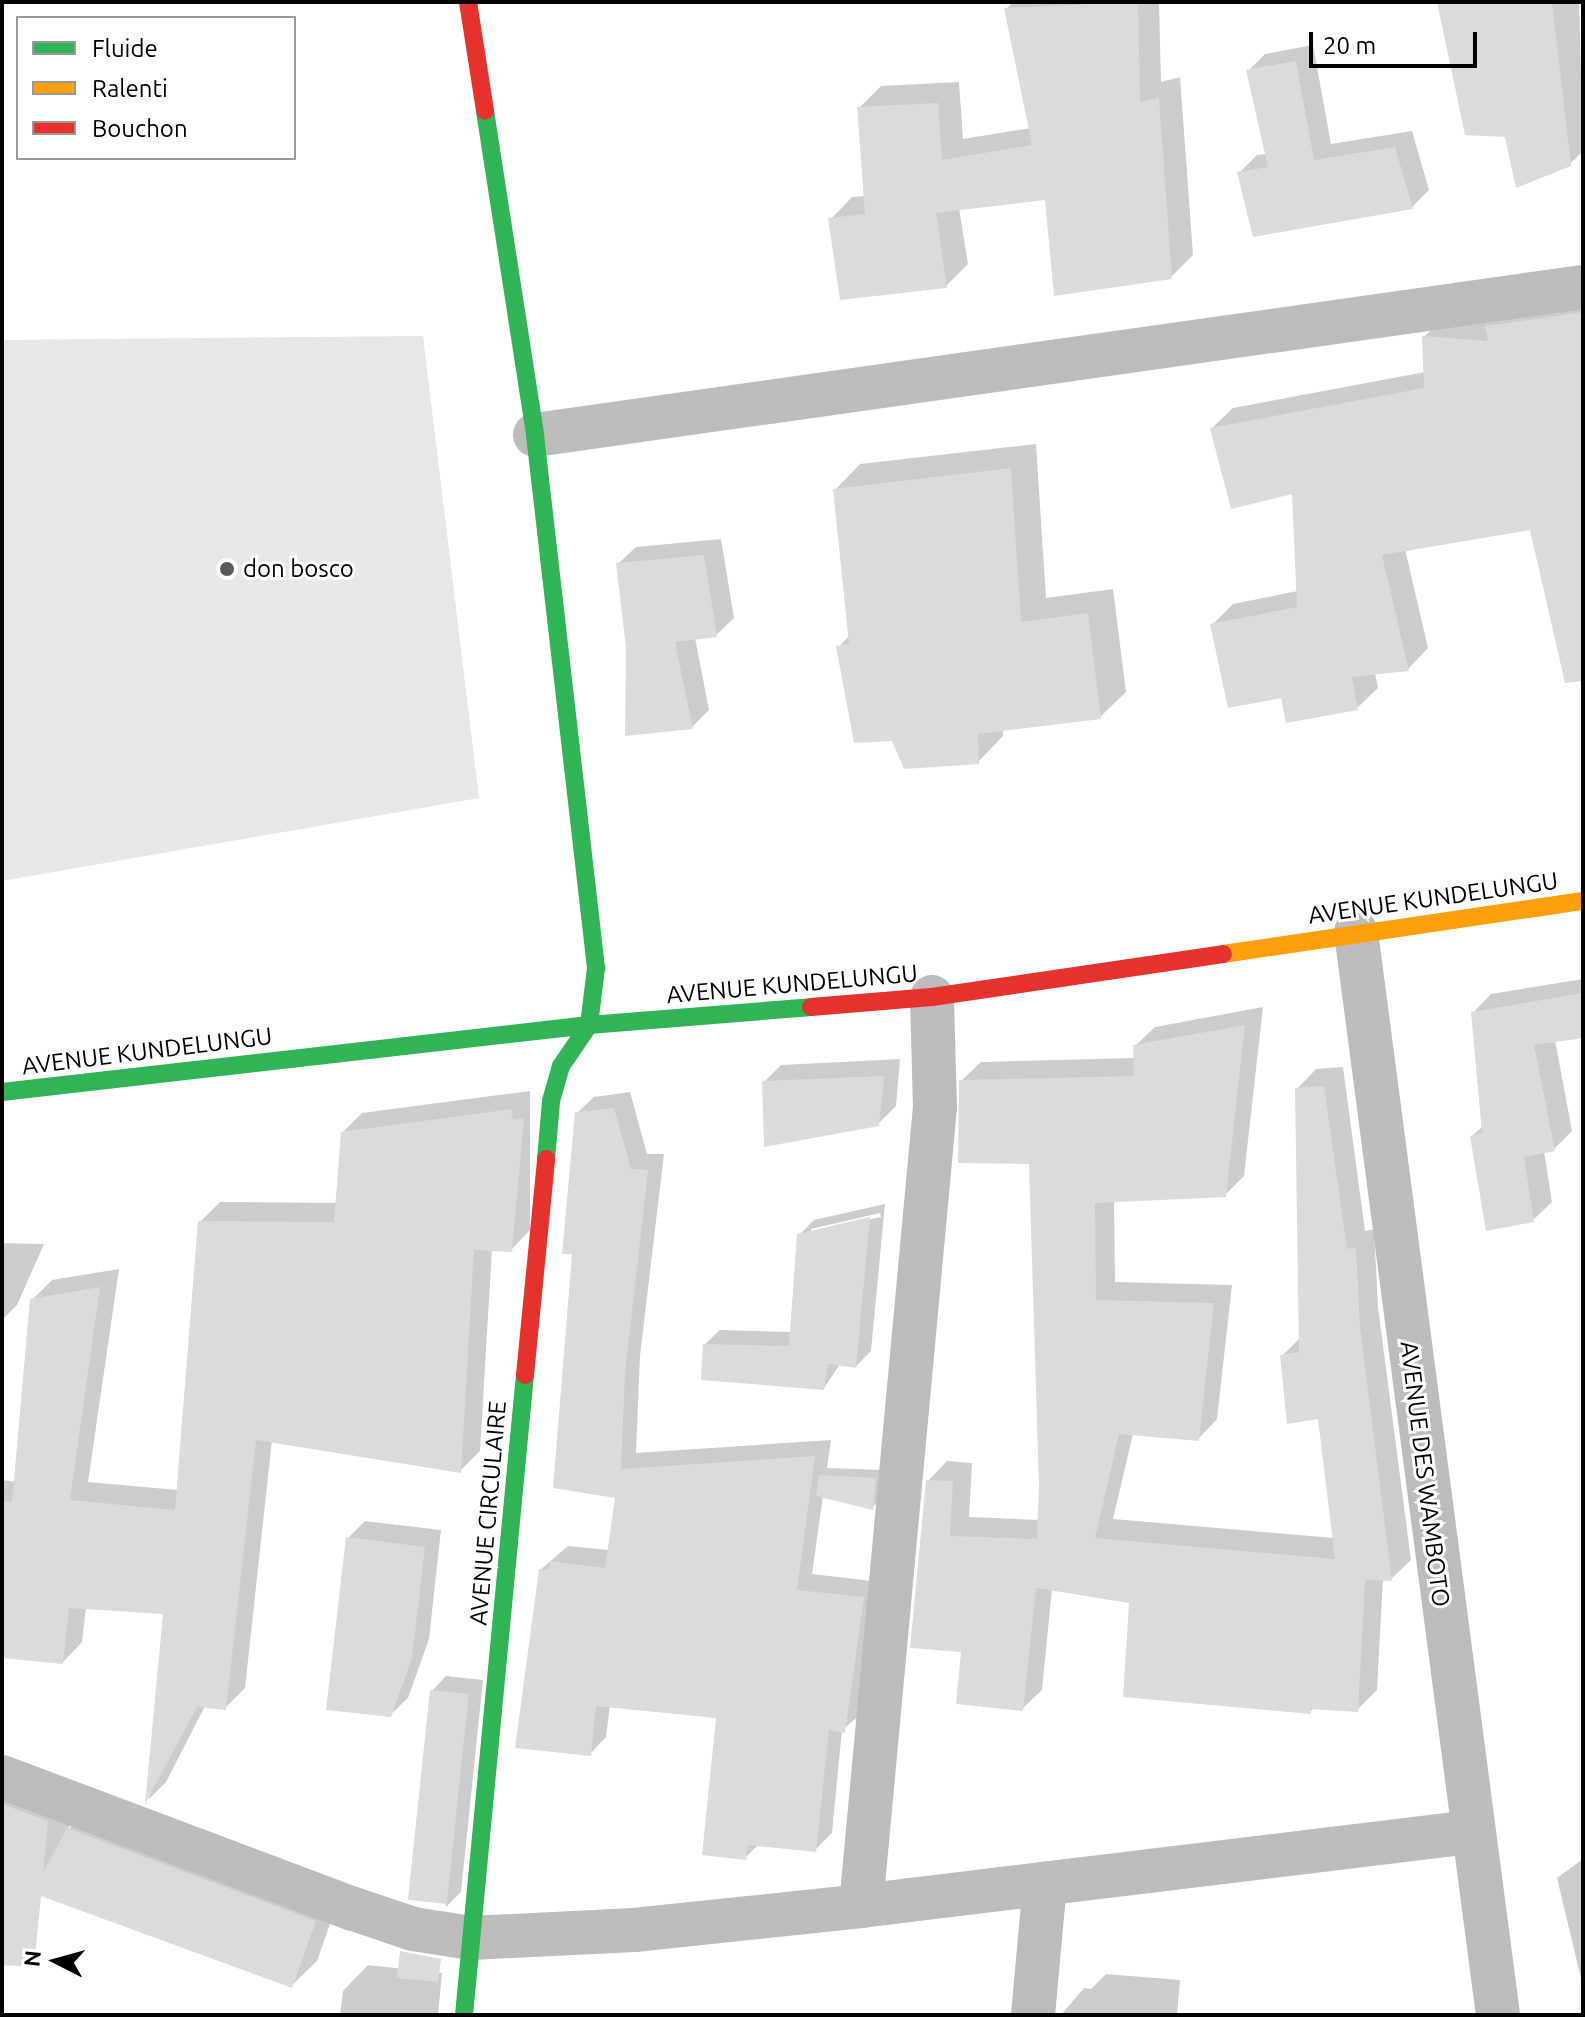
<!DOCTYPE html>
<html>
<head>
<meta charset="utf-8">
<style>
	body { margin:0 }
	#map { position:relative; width:1585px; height:2017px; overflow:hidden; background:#fff; font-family:Ubuntu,sans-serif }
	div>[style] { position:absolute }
	.green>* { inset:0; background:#e7e7e7 }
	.shadow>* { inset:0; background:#0003 }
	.building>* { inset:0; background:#dbdbdb; transform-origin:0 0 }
	.street>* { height:44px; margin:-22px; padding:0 22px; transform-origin:22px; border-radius:22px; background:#bcbcbc }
	.fast>* { height:18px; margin:-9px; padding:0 9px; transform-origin:9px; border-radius:9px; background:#30b455 }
	.slow>* { height:18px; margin:-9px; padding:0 9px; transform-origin:9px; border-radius:9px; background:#ff9f0a }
	.jam>* { height:18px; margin:-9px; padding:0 9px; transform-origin:9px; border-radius:9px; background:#e5322d }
	.dots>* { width:22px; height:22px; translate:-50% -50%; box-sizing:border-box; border:4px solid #fff; border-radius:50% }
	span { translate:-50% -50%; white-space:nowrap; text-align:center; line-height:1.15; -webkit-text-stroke:6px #fff; paint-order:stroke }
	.poi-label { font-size:24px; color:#000 }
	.left { translate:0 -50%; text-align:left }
	.street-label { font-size:24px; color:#000 }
	.frame { position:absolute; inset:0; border:4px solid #000; pointer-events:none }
	.legend { position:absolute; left:16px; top:16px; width:280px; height:144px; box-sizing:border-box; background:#fff; border:2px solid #999; margin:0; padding:10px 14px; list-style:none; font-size:24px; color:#000 }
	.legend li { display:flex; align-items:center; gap:16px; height:40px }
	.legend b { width:40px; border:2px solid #999 }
	.north { position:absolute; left:16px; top:1921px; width:80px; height:80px; -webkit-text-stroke:6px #fff; paint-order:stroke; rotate:276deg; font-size:22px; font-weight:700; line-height:32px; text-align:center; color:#000 }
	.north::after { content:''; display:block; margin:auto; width:28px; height:36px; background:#000; clip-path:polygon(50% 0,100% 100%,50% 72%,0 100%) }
	.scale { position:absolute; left:1309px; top:32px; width:168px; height:36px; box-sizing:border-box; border:4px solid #000; border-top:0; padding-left:10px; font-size:24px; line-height:28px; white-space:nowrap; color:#000; -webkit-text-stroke:6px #fff; paint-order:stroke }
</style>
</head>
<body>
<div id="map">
	<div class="green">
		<div style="clip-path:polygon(423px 336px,479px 798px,2px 881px,2px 340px)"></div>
	</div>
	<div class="shadow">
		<div style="clip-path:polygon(1013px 2px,1159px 2px,1161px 82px,1180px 77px,1193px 255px,1171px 277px,1047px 197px,959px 208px,968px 264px,946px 286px,831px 219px,852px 197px,865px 196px,859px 108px,881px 86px,959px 82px,963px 139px,1031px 128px,1006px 9px)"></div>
		<div style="clip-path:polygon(1439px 2px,1579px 2px,1583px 151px,1570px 164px,1507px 135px)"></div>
		<div style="clip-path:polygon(1313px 45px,1331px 144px,1412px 131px,1429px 190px,1412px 207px,1239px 173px,1257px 155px,1267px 154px,1248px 71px,1265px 54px)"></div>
		<div style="clip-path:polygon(1583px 294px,1583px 627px,1531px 528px,1405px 549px,1428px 648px,1408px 669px,1375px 673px,1378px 688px,1357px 708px,1283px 696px,1212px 625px,1233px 604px,1298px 591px,1294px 491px,1212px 428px,1233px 408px,1425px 372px,1424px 337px,1444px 317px)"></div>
		<div style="clip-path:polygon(1036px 444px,1046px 598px,1113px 589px,1126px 692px,1100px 717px,1003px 729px,1003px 736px,978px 762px,893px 739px,839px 647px,850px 635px,835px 490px,860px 464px)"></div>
		<div style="clip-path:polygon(721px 539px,734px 618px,716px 635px,695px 638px,709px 710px,692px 727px,628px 648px,618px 564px,636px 547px)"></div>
		<div style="clip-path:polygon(1583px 979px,1583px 1036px,1555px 1040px,1572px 1131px,1554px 1149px,1544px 1151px,1552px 1202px,1533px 1220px,1472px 1136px,1484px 1125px,1473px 1013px,1491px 994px)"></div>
		<div style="clip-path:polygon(1263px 1007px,1244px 1176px,1225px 1195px,1114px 1200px,1115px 1282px,1232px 1285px,1217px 1419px,1198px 1439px,1133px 1434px,1113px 1519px,1334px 1538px,1320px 1417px,1282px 1356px,1301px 1337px,1297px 1089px,1316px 1069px,1343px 1067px,1365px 1231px,1374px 1229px,1378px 1307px,1411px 1560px,1391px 1579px,1383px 1579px,1377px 1690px,1357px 1710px,1314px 1708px,1310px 1712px,1131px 1602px,1052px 1589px,1042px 1690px,1022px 1709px,963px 1650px,928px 1481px,947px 1461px,972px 1463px,969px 1517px,1040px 1520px,1031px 1162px,961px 1081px,981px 1062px,1135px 1058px,1135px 1046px,1155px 1027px)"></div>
		<div style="clip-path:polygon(900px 1059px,896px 1106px,878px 1124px,764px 1082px,781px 1065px)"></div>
		<div style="clip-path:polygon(530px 1091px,530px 1230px,511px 1250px,492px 1249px,480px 1451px,460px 1471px,272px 1440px,245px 1688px,225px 1708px,205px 1706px,166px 1782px,149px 1799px,165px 1612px,86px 1607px,82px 1642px,63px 1662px,2px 1656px,2px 1480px,16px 1482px,32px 1300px,52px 1280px,119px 1269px,88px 1482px,178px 1490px,200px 1222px,220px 1202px,337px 1203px,343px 1132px,362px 1113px)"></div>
		<div style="clip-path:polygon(630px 1092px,647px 1154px,664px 1154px,640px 1356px,636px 1453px,831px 1440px,827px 1468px,883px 1470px,880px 1500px,872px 1508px,823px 1496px,812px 1574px,880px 1582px,861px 1714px,842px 1730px,832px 1833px,815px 1850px,759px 1844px,745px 1858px,719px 1717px,610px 1705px,606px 1737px,590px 1754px,540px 1570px,568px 1546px,609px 1550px,617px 1496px,574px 1252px,577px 1113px,594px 1097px)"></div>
		<div style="clip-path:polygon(evenodd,885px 1204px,871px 1351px,856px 1366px,840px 1364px,824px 1388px,704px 1345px,720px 1330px,792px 1332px,799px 1235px,814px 1220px,885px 1204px,880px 1213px,881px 1217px,811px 1233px,811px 1229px,880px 1213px)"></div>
		<div style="clip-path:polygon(2px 1243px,44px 1244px,17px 1305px,2px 1320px)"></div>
		<div style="clip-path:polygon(365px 1521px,441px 1530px,429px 1639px,408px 1698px,390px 1715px,348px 1538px)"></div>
		<div style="clip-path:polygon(446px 1676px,483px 1680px,461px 1892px,446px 1907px,432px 1691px)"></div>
		<div style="clip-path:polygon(2px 1784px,72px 1796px,69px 1829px,94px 1804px,340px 1896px,317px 1961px,291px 1986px,2px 1879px)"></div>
		<div style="clip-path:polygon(1583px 1859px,1583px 1987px,1557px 1878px)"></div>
		<div style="clip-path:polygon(368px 1965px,442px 1973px,438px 2015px,340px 2015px,343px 1991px)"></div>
		<div style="clip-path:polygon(1106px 1974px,1180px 1980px,1177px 2015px,1061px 2015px,1084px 1988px,1091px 1989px)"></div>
	</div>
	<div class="building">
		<div style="clip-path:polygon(1138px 2px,1140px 102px,1159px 98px,1172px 279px,1054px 296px,1045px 200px,936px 213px,947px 288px,840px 300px,828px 218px,865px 214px,857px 107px,938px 103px,942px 160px,1032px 145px,1004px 8px)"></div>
		<div style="clip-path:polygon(1437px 2px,1552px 2px,1571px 166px,1516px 188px,1505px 137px,1465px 135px)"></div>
		<div style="clip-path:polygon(1296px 61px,1314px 160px,1395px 147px,1413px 209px,1253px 237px,1237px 172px,1268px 167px,1246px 70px)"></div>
		<div style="clip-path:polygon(1583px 312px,1583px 681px,1565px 683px,1530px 530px,1382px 555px,1409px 671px,1352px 677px,1358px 710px,1286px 723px,1281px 698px,1228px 708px,1210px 624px,1297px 607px,1292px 494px,1231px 509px,1210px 428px,1424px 388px,1422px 336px,1488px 341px,1485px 326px)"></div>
		<div style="clip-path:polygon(1011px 468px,1021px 622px,1088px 613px,1101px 719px,978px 734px,979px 764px,904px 769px,892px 741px,854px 743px,836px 646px,849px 644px,833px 489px)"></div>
		<div style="clip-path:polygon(704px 555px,717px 637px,675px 642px,693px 729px,625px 736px,626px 648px,616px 563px)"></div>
		<div style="clip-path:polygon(1583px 993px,1583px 1038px,1534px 1045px,1555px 1151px,1524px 1157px,1534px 1222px,1486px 1231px,1470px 1136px,1482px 1133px,1471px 1012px)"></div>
		<div style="clip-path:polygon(1245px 1025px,1226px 1197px,1095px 1203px,1096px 1300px,1214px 1303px,1199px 1441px,1119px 1434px,1095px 1538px,1335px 1559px,1318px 1419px,1287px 1424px,1280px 1355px,1299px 1352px,1295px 1088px,1324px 1086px,1347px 1249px,1356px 1247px,1360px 1327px,1392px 1581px,1365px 1580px,1358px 1712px,1311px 1709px,1311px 1714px,1123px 1697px,1129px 1603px,1036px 1588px,1023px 1711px,956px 1704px,961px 1652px,910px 1648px,926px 1480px,953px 1481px,950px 1536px,1037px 1539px,1039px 1485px,1029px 1164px,958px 1163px,959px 1080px,1134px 1076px,1133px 1045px)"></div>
		<div style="clip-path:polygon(884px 1076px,879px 1126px,764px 1147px,762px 1081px)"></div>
		<div style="clip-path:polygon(614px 1108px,631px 1169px,648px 1170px,625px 1374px,621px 1469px,815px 1456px,797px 1590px,864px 1597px,845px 1733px,829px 1730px,816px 1852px,748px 1845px,746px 1860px,702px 1855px,716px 1718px,596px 1706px,591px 1756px,515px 1748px,539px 1569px,549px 1570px,550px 1561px,605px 1568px,615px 1498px,553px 1488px,572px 1254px,562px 1254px,575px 1112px)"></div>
		<div style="clip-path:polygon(511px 1109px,513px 1120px,524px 1118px,512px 1252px,474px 1250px,461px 1473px,256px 1440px,226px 1710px,197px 1707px,145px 1804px,163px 1614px,69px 1608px,63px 1664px,2px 1658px,2px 1501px,12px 1502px,30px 1299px,100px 1287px,70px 1500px,175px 1510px,198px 1221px,334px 1222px,341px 1132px)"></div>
		<div style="clip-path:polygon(870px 1217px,856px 1368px,828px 1364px,824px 1390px,701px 1380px,703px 1344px,789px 1346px,797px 1234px)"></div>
		<div style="clip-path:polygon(819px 1475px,876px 1478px,873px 1510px,816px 1496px)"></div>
		<div style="clip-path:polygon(346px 1537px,425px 1547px,412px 1658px,391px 1717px,326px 1710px)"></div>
		<div style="left:430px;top:1690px;width:39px;height:211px;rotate:6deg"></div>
		<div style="clip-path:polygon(2px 1804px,48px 1821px,43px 1873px,67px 1828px,316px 1921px,292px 1988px,41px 1896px,34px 1967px,2px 1965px)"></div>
		<div style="clip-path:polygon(400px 1951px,441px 1959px,438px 1982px,397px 1978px)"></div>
	</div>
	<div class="street">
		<div style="left:535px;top:435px;width:1058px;rotate:-8.04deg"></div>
		<div style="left:1356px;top:932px;width:1092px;rotate:82.53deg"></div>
		<div style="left:2px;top:1777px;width:376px;rotate:20.6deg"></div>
		<div style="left:354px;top:1909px;width:62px;rotate:18.7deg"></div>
		<div style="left:413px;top:1929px;width:59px;rotate:8.8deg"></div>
		<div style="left:471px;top:1938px;width:163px;rotate:-2.8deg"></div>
		<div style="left:634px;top:1930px;width:228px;rotate:-6deg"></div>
		<div style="left:861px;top:1906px;width:614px;rotate:-6.92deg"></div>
		<div style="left:861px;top:1906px;width:802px;rotate:-84.71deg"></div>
		<div style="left:935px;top:1107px;width:110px;rotate:-91.6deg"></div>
		<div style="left:1033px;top:2015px;width:132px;rotate:-84.8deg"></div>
	</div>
	<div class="fast">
		<div style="left:485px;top:111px;width:328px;rotate:81.2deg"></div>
		<div style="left:535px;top:435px;width:536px;rotate:83.47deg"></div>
		<div style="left:596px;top:968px;width:57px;rotate:97deg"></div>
		<div style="left:589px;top:1025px;width:50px;rotate:124.3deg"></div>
		<div style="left:561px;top:1066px;width:37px;rotate:106deg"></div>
		<div style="left:551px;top:1102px;width:57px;rotate:95deg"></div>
		<div style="left:2px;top:1092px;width:591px;rotate:-6.51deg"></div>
		<div style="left:589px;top:1025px;width:223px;rotate:-4.6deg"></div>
		<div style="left:464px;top:2015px;width:643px;rotate:-84.56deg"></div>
	</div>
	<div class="slow">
		<div style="left:1223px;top:954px;width:364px;rotate:-8.4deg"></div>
	</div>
	<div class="jam">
		<div style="left:468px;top:2px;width:110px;rotate:81.1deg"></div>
		<div style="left:811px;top:1007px;width:121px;rotate:-4.7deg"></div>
		<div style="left:932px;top:997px;width:294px;rotate:-8.4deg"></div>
		<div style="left:525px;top:1375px;width:217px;rotate:-84.4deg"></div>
	</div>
	<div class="dots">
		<div style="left:227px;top:569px;background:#595959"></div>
	</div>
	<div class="poi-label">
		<span class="left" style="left:243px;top:569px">don bosco</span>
	</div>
	<div class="street-label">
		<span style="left:1433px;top:898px;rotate:-8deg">AVENUE KUNDELUNGU</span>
		<span style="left:792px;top:984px;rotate:-5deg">AVENUE KUNDELUNGU</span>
		<span style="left:147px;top:1051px;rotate:-7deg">AVENUE KUNDELUNGU</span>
		<span style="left:1425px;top:1474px;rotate:83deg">AVENUE DES WAMBOTO</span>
		<span style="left:488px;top:1513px;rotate:-85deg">AVENUE CIRCULAIRE</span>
	</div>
	<div class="frame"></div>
	<ul class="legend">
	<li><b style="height:10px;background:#30b455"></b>Fluide</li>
	<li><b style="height:10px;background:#ff9f0a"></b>Ralenti</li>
	<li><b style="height:10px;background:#e5322d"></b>Bouchon</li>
	</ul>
	<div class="north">N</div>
	<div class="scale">20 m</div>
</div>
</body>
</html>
